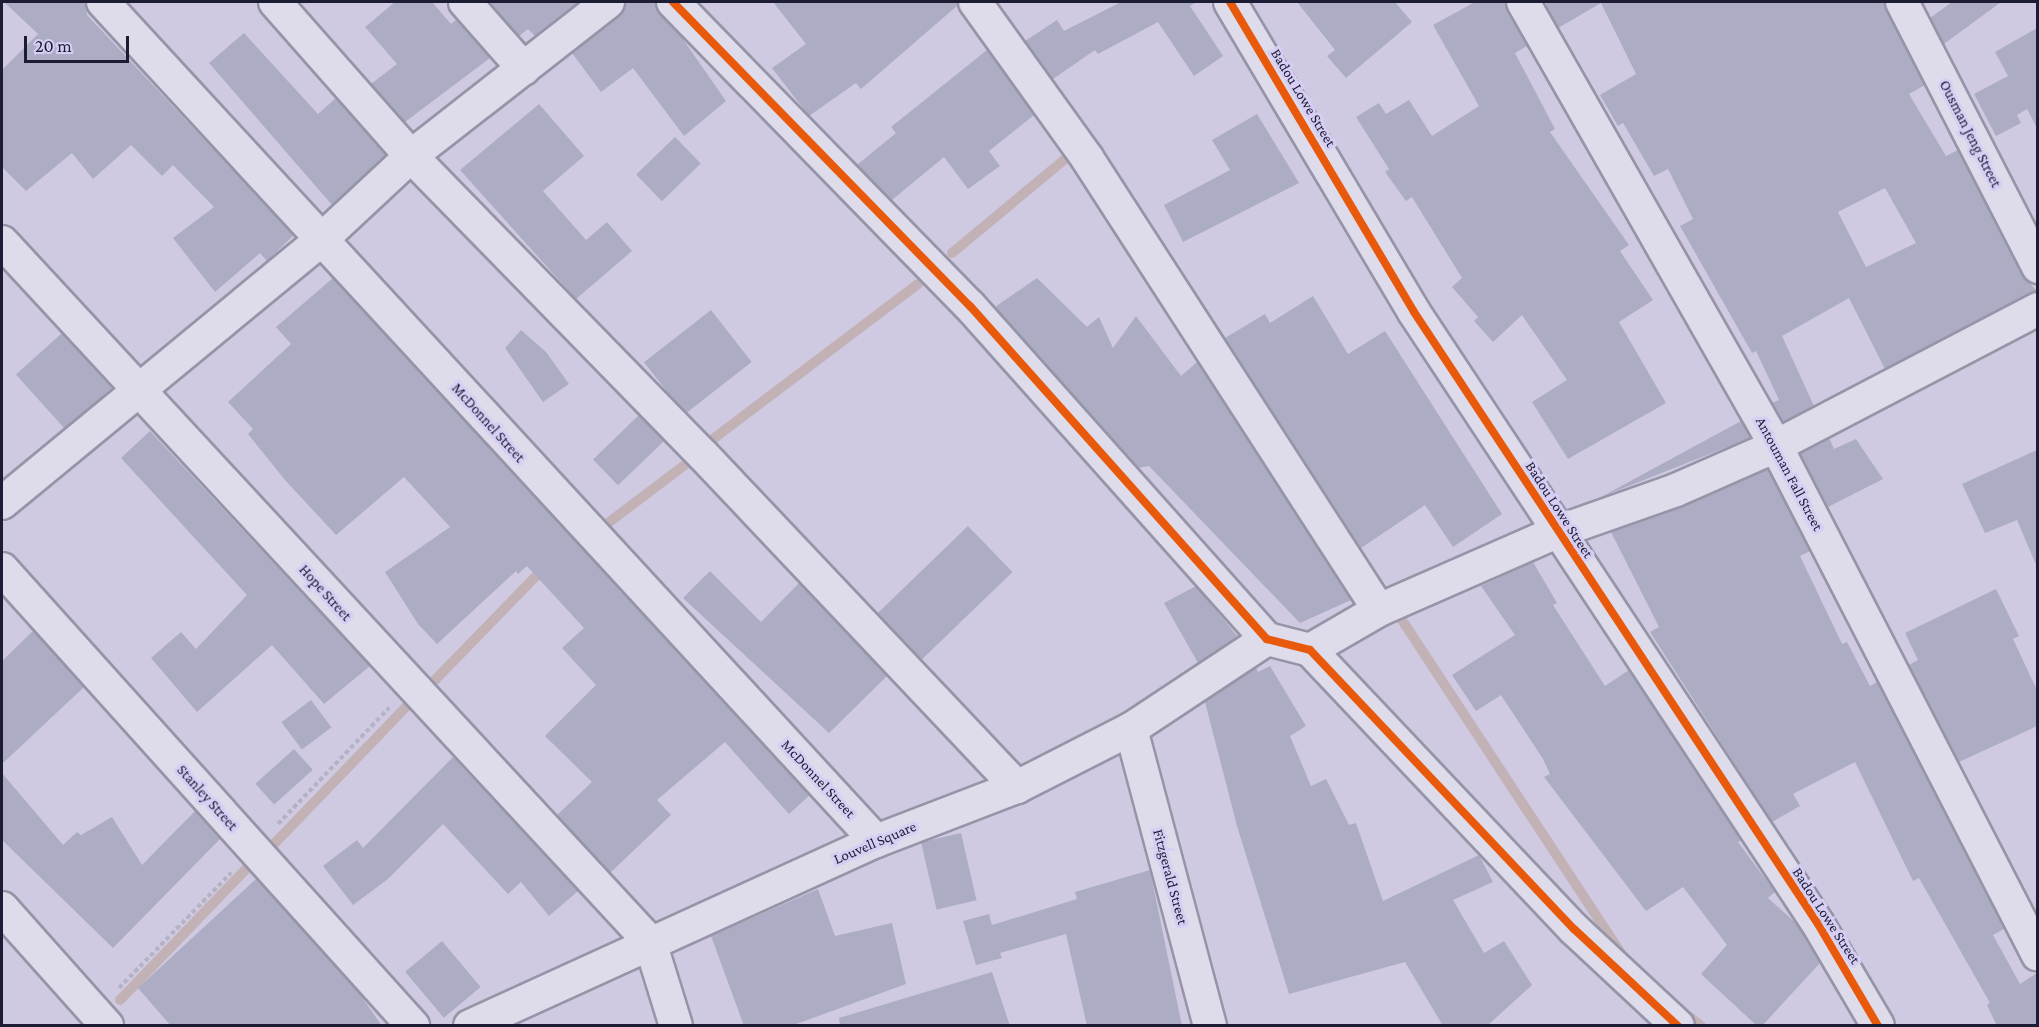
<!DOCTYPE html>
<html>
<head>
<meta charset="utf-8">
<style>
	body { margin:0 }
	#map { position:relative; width:2039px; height:1027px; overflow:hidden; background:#cfcae2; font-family:"Crimson Pro",serif }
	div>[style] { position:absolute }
	.stream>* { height:10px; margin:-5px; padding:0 5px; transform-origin:5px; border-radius:5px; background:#c3b2b5 }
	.building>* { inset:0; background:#adacc5; transform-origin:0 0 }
	.path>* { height:4px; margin-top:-2px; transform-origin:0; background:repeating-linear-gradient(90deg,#b5b2c3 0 4.5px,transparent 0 7.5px) }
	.roads { filter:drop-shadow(2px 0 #9694a7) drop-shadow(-2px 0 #9694a7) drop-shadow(0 2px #9694a7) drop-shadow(0 -2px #9694a7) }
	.minor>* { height:32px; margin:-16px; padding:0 16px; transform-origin:16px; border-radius:16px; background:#dedbea }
	.cycleway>* { height:8px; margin:-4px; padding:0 4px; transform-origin:4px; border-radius:4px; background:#e8590c }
	span { translate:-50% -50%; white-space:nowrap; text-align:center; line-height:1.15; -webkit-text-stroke:6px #d7cef4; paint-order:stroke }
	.street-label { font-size:15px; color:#1c1c34 }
	.frame { position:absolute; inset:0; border:3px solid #1c1c34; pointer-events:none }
	.scale { position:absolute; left:24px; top:36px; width:105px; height:27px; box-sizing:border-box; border:3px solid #1c1c34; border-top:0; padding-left:8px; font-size:18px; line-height:21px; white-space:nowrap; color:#1c1c34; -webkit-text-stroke:4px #d7cef4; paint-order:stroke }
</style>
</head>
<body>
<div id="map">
	<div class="stream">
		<div style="left:952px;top:253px;width:153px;rotate:-39.7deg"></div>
		<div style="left:713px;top:439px;width:257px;rotate:-37.1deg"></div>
		<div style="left:608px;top:523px;width:98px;rotate:-37.1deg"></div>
		<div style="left:1402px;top:620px;width:403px;rotate:56.7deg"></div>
		<div style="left:435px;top:680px;width:159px;rotate:-45.8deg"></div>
		<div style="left:275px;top:843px;width:190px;rotate:-46.1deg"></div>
		<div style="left:120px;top:1000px;width:187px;rotate:-46.1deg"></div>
		<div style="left:1680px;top:1010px;width:26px;rotate:37deg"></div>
	</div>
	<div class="building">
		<div style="clip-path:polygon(4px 2px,86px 2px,87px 15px,294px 235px,267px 261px,260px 253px,215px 292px,173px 238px,214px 207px,173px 165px,162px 176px,131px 145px,93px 179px,72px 153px,26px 191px,2px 167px,2px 70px,38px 34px)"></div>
		<div style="clip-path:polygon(395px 2px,432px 2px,451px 24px,456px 20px,490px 58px,405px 122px,371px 84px,397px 64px,365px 27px)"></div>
		<div style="clip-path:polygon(489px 2px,579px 2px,535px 36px,528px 29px,519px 36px)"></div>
		<div style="clip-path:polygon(626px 2px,656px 2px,660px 14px,680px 35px,726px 101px,684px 136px,633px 68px,601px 92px,572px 53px,619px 16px)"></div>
		<div style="clip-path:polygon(773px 2px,957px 2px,958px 5px,861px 89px,856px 83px,809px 116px,772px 68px,806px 44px)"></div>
		<div style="clip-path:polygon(1121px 2px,1197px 2px,1190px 6px,1223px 56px,1194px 76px,1158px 22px,1098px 54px,1095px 50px,1053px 79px,1025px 41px,1057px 20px,1064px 31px)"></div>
		<div style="clip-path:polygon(1297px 2px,1395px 2px,1412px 22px,1346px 78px,1327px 56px,1335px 50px)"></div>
		<div style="clip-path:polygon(1475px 2px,1505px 2px,1527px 46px,1515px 53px,1555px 129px,1550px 132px,1629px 245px,1620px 251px,1653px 300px,1619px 322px,1666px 403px,1568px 459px,1532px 402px,1567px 380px,1522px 315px,1493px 342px,1474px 321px,1478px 317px,1452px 287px,1462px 278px,1412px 197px,1406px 201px,1385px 172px,1389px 169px,1356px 117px,1379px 103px,1386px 114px,1409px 100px,1432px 136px,1479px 106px,1433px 25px)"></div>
		<div style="clip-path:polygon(evenodd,1550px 2px,1884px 2px,1925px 85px,1909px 94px,1946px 156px,1958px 150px,2022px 275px,2037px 291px,1885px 369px,1849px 298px,1782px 336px,1814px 406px,1783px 422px,1772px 403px,1779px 400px,1756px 351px,1752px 353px,1680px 226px,1693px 219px,1668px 169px,1654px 176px,1623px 123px,1618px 126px,1600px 95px,1636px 74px,1601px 3px,1558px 28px,1545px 4px,1550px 2px,1885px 188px,1916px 243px,1866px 267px,1838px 212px,1885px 188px)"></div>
		<div style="clip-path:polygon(1952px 2px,2001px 2px,1944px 44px,1930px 18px)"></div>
		<div style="clip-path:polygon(2037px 28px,2037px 128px,2027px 109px,2017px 115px,2021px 123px,1996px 136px,1974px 94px,2008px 76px,1995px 52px)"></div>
		<div style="clip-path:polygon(244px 33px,318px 114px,336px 98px,386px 155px,332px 205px,209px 63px)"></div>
		<div style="clip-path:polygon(987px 50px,1034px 115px,989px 151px,1000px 166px,968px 189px,944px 157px,892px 200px,857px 165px,896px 133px,891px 127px)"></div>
		<div style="clip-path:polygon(539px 104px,584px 156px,543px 191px,586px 240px,607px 222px,632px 251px,576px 299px,460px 170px)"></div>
		<div style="clip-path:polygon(1257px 114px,1299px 183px,1183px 242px,1164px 205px,1230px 170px,1212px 140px)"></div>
		<div style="left:675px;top:137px;width:37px;height:54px;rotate:46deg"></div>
		<div style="clip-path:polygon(333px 278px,810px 795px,789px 814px,725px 742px,657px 800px,671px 815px,610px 873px,557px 815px,592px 782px,545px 736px,596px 685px,562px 648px,584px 628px,527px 566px,518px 574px,516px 571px,437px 644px,418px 624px,385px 572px,450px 527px,404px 477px,336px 535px,285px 480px,248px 434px,253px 429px,228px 402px,291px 344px,276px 327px)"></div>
		<div style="clip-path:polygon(1037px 278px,1087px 327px,1099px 317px,1113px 348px,1136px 316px,1181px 376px,1197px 362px,1351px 600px,1300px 623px,1149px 466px,1138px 468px,995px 307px)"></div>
		<div style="clip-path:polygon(1313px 296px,1348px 354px,1385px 331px,1502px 514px,1453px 547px,1425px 505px,1361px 548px,1225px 338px,1265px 314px,1270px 323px)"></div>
		<div style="left:711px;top:310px;width:66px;height:85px;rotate:52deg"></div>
		<div style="clip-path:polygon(521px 330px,546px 352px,569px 384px,543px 402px,505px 348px)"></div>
		<div style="left:62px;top:333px;width:74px;height:62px;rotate:48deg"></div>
		<div style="left:639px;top:415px;width:36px;height:64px;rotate:46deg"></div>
		<div style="clip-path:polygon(1741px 421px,1750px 438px,1601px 497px)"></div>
		<div style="clip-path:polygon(150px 431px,370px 666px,324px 704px,272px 645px,197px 712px,151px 658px,181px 632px,196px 649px,247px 595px,121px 458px)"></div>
		<div style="clip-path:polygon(1829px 438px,1834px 449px,1856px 439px,1883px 479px,1828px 507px,1800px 454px)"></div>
		<div style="clip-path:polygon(2037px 450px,2037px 567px,2017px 520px,1985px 533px,1962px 484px)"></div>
		<div style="clip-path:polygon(1768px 469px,1810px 551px,1800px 556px,1842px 644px,1847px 642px,1870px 686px,1877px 682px,2004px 929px,1993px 935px,2020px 984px,2037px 973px,2037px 1026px,1997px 1026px,1987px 1005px,1990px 1003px,1919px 878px,1913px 881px,1855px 762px,1793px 794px,1800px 806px,1772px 822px,1650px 632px,1659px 627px,1611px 532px,1683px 506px)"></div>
		<div style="left:968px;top:526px;width:64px;height:126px;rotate:46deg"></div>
		<div style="clip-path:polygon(1533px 562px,1557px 603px,1553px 605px,1605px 686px,1629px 670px,1741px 840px,1738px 842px,1775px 892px,1768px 898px,1796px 923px,1820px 963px,1762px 1026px,1757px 1026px,1701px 974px,1727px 945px,1683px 887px,1646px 911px,1544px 777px,1550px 774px,1543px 759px,1501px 695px,1476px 711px,1452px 675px,1515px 635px,1481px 586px)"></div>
		<div style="clip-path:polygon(710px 571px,761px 622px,799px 583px,887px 676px,829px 733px,683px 598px)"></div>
		<div style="clip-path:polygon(1196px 586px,1238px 637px,1198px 663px,1164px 603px)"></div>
		<div style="clip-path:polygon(1996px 589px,2019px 636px,2013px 639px,2037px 690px,2037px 726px,1959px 762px,1909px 665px,1918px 660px,1905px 633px)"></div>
		<div style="clip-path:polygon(33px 631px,84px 687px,2px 764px,2px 661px)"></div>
		<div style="clip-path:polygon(1270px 666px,1306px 726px,1290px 736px,1311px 786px,1326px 779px,1349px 825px,1356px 823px,1383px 901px,1479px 855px,1493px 882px,1453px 900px,1484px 953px,1504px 941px,1532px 985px,1487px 1026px,1443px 1026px,1405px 962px,1289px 994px,1237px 826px,1205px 702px,1256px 668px,1258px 672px)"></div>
		<div style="left:311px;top:700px;width:34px;height:37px;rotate:53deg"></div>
		<div style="left:294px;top:749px;width:28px;height:52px;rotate:48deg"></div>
		<div style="clip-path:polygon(453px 757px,578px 891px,549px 916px,521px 882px,508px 894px,443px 824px,388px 879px,353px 905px,323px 866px,357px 840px,363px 848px)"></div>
		<div style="clip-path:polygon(2px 773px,63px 845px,77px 832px,81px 835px,112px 817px,142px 865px,195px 811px,220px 839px,113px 948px,2px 840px)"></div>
		<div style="left:961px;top:833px;width:69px;height:41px;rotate:77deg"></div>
		<div style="clip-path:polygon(1150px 870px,1182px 1026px,1087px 1026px,1066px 934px,1000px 953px,1002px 958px,976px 965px,963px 921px,989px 914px,992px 925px,1077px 899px,1075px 892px)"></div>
		<div style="clip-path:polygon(256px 879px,357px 990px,382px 1026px,171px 1026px,138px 988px)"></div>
		<div style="clip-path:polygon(818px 889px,835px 936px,892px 923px,906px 984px,791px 1026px,744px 1026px,711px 936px)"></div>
		<div style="left:442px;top:941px;width:60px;height:48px;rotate:50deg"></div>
		<div style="clip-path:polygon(992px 972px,1010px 1026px,840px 1026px,839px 1018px)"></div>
	</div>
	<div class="path">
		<div style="left:278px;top:824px;width:161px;rotate:-46.3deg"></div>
		<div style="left:119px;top:988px;width:161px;rotate:-45.8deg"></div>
	</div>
	<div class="roads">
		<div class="minor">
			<div style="left:103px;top:2px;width:1141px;rotate:47.34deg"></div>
			<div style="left:275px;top:2px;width:205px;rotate:48.6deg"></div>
			<div style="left:411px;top:156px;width:418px;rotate:45.7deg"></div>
			<div style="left:703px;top:455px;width:457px;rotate:46.6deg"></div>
			<div style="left:465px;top:2px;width:89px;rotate:48.6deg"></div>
			<div style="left:673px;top:2px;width:425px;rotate:45.7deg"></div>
			<div style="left:970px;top:306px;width:446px;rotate:48.3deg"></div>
			<div style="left:1267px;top:639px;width:44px;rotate:14.3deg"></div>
			<div style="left:1310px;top:650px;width:384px;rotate:46.6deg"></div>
			<div style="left:1574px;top:929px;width:142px;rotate:43deg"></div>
			<div style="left:975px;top:2px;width:192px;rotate:54.3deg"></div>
			<div style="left:1087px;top:158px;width:538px;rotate:57.14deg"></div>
			<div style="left:1230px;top:2px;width:360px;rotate:59.3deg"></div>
			<div style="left:1414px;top:312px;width:733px;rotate:56.57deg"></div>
			<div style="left:1818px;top:924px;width:118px;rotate:59.5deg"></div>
			<div style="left:1523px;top:2px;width:511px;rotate:60.32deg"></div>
			<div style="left:1776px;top:446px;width:572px;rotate:62.76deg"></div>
			<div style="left:1902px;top:2px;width:298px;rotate:62.8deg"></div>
			<div style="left:2px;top:242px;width:954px;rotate:47.21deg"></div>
			<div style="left:650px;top:942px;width:88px;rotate:72.8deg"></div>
			<div style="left:2px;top:503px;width:413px;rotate:-39.5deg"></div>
			<div style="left:321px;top:240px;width:123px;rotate:-43deg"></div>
			<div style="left:411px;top:156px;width:250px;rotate:-38deg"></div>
			<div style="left:2px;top:569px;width:615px;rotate:48.03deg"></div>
			<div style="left:1310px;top:650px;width:80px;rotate:-30.1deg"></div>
			<div style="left:1379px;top:610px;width:194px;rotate:-23.7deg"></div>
			<div style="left:1557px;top:532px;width:126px;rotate:-19.4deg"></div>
			<div style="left:1676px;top:490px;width:109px;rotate:-23.7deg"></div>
			<div style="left:1776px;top:446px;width:296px;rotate:-27.6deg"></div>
			<div style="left:1131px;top:729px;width:307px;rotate:75.1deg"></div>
			<div style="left:2px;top:908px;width:158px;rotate:48.3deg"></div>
			<div style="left:470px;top:1026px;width:446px;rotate:-24.5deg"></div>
			<div style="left:876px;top:841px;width:151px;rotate:-21deg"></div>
			<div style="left:1017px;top:787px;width:128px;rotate:-27deg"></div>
			<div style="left:1131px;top:729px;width:163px;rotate:-33.5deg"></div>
		</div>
	</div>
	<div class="cycleway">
		<div style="left:673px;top:2px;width:425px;rotate:45.7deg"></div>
		<div style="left:970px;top:306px;width:446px;rotate:48.3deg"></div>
		<div style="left:1267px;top:639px;width:44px;rotate:14.3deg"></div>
		<div style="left:1310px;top:650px;width:384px;rotate:46.6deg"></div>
		<div style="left:1574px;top:929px;width:142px;rotate:43deg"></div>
		<div style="left:1230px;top:2px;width:360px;rotate:59.3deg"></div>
		<div style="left:1414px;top:312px;width:733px;rotate:56.57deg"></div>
		<div style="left:1818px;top:924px;width:118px;rotate:59.5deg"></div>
	</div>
	<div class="street-label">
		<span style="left:1303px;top:98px;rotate:59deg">Badou Lowe Street</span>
		<span style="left:1970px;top:134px;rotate:63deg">Ousman Jeng Street</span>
		<span style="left:488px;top:423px;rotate:48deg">McDonnel Street</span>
		<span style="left:1789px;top:474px;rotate:62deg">Antouman Fall Street</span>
		<span style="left:1559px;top:510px;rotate:57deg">Badou Lowe Street</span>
		<span style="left:325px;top:593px;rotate:48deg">Hope Street</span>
		<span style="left:818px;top:779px;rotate:47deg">McDonnel Street</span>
		<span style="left:207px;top:798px;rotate:48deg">Stanley Street</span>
		<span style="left:875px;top:843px;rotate:-23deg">Louvell Square</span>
		<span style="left:1170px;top:877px;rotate:75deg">Fitzgerald Street</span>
		<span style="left:1826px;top:916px;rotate:57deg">Badou Lowe Street</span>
	</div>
	<div class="frame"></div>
	<div class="scale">20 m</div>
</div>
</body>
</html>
